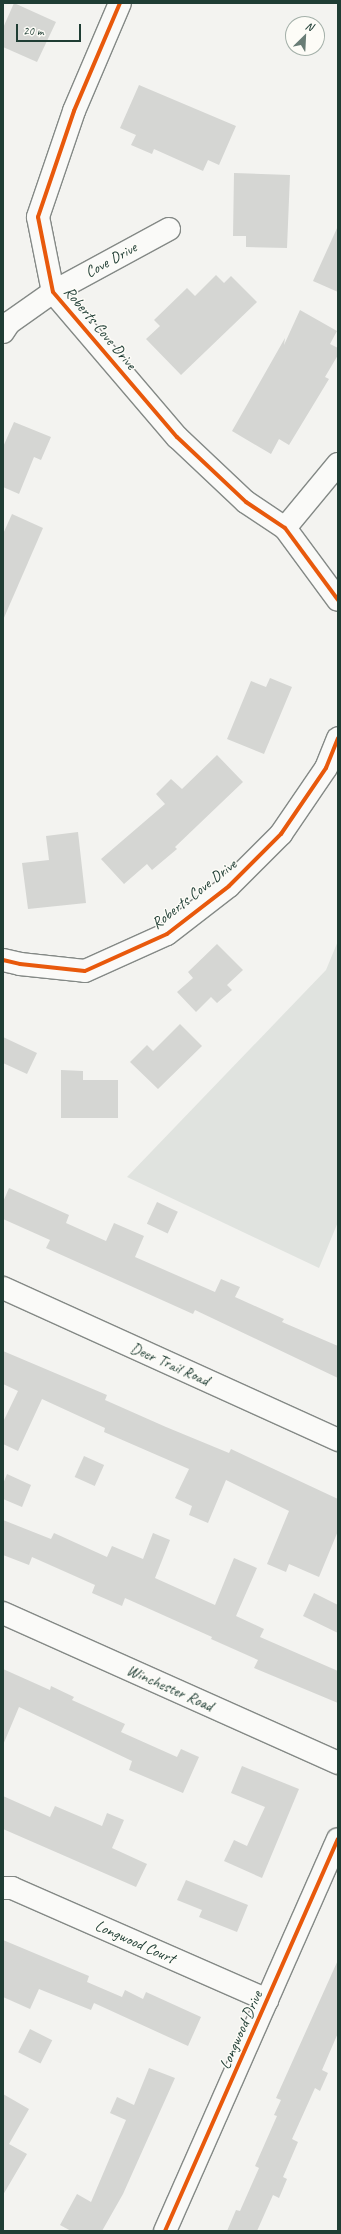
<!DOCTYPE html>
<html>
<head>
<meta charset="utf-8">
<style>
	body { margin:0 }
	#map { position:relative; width:341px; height:2234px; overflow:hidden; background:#f3f3f0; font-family:Caveat,sans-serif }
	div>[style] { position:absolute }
	.green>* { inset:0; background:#e0e3df }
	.building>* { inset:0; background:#d5d6d3; transform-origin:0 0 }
	.roads { filter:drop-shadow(1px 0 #848986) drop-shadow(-1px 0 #848986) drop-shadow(0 1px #848986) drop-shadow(0 -1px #848986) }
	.minor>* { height:22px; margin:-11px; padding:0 11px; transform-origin:11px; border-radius:11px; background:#fafaf8 }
	.cycleway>* { height:4px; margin:-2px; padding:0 2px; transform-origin:2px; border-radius:2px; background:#e8590c }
	span { translate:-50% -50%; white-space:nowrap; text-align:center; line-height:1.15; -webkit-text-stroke:3px #fdfcf7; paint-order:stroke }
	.street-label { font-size:16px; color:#1f3d34 }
	.frame { position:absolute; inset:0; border:4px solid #1f3d34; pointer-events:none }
	.north { position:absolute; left:285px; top:16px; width:40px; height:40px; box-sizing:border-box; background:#fdfcf7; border:1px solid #a4b0a9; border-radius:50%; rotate:24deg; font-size:11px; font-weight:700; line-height:16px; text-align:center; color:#1f3d34 }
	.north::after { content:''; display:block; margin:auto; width:14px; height:18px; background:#697d76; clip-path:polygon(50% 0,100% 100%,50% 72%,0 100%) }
	.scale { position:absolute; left:16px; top:24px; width:65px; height:18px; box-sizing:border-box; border:2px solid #1f3d34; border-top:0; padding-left:5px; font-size:12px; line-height:14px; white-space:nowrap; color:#1f3d34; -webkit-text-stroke:3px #fdfcf7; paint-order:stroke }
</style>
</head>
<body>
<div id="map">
	<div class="green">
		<div style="clip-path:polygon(338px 941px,338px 1222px,319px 1268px,127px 1177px,326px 970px)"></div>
	</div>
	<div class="building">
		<div style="clip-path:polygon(14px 3px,56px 22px,37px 62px,3px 47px,3px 28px)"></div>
		<div style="clip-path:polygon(139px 85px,236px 126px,219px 165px,208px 160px,203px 171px,154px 149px,152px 154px,131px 145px,136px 135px,120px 128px)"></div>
		<div style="clip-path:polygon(234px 173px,290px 175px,287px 248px,246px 247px,246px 236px,233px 236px)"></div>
		<div style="clip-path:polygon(338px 226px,338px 292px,313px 281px)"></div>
		<div style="clip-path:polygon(216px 275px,224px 283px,231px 276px,257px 302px,181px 375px,146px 339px,160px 326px,154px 320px,187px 288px,195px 296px)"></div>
		<div style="clip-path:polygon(300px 310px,337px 331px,330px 344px,338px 348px,338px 355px,325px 377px,329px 379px,289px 445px,279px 439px,271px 454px,232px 431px,285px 338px,284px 345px)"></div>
		<div style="clip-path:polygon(14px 422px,51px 437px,41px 460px,34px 457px,19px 494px,3px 487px,3px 447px)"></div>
		<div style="clip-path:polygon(12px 514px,43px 528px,3px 620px,3px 534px)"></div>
		<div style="clip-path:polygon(270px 678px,292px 687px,264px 754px,227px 739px,251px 681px,266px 687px)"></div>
		<div style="clip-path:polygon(217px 755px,243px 782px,175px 847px,177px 849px,152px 870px,147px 864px,124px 884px,101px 859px,165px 804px,156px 794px,171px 779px,182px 789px)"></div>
		<div style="clip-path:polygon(78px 832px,86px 903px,28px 909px,22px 863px,49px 860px,46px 836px)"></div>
		<div style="clip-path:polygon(217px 944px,243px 970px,227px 985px,232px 990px,217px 1003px,211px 997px,196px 1012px,177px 992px,193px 978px,188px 972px)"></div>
		<div style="clip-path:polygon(180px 1024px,202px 1046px,158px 1089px,130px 1062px,147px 1045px,153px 1051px)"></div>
		<div style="clip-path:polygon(3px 1037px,37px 1053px,27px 1074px,3px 1063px)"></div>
		<div style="clip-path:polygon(61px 1070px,83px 1071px,83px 1080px,118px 1080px,118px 1118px,61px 1118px)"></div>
		<div style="clip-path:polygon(9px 1188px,69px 1215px,66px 1223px,106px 1241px,114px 1223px,144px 1236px,135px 1257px,215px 1292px,221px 1279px,240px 1287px,235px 1297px,284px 1319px,282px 1322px,338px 1346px,338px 1378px,195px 1310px,193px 1314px,46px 1248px,50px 1240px,3px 1219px,3px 1202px)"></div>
		<div style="left:157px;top:1202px;width:23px;height:24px;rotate:25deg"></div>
		<div style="clip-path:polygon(3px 1351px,107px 1395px,105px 1400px,166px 1427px,229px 1453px,231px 1449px,338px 1499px,338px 1531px,319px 1577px,289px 1564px,286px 1572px,267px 1564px,289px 1511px,226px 1480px,208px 1523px,189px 1515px,192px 1506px,175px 1498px,189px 1469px,104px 1432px,105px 1428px,42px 1399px,18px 1451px,3px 1444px,3px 1422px,18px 1391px,3px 1384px)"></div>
		<div style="left:84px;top:1456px;width:22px;height:23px;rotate:24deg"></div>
		<div style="clip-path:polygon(7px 1474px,31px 1485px,22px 1507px,3px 1499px,3px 1484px)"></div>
		<div style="clip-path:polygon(3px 1520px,51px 1539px,54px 1533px,107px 1557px,112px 1546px,143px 1559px,153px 1533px,170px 1540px,155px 1578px,215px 1605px,234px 1558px,257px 1568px,236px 1616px,264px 1629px,260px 1637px,338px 1671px,338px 1703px,254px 1668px,258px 1660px,211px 1639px,212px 1637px,125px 1598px,122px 1606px,92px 1593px,95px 1585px,32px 1557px,29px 1565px,3px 1555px)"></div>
		<div style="clip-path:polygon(314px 1593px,338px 1605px,338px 1633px,303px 1616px)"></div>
		<div style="clip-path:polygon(3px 1669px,50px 1690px,51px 1686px,74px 1697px,72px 1700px,125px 1724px,121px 1732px,177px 1757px,181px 1749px,199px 1757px,183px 1793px,129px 1770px,132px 1761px,19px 1707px,3px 1745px)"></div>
		<div style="clip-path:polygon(242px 1766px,299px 1789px,262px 1878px,224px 1861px,234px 1840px,247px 1846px,265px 1807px,231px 1793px)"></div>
		<div style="clip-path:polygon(3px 1796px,50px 1817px,55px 1806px,102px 1826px,107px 1813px,124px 1820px,112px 1848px,147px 1864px,136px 1887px,3px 1829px)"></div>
		<div style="clip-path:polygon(186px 1880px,248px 1905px,237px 1932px,199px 1917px,202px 1910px,177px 1900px)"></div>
		<div style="clip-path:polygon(3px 1940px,89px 1976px,87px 1982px,122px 1997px,125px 1990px,143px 1999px,146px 1992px,201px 2017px,188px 2046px,94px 2003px,91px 2010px,39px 1989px,30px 2009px,3px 1997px)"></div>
		<div style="clip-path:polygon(338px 1960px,338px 2033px,322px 2070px,328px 2073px,320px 2091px,315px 2088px,292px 2139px,298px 2142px,283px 2177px,287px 2179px,279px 2198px,273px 2195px,257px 2231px,227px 2231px,236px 2210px,240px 2211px,259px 2168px,255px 2166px,277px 2116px,274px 2115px,281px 2100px,276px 2098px)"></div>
		<div style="left:30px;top:2029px;width:25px;height:26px;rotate:27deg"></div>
		<div style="clip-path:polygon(149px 2068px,175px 2078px,123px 2194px,102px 2231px,71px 2231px,60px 2225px,77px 2194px,91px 2202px,126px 2120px,110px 2113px,117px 2097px,134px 2105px)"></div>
		<div style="clip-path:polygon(3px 2094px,29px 2109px,9px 2144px,27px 2154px,3px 2195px)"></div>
	</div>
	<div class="roads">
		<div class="minor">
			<div style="left:120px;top:3px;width:117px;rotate:113.1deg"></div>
			<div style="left:74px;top:111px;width:112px;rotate:108.8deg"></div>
			<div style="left:38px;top:217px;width:76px;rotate:78.7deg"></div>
			<div style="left:53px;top:292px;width:191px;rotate:49.5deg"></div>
			<div style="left:177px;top:437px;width:95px;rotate:43.3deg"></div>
			<div style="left:246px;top:502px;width:47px;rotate:33.7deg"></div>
			<div style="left:285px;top:528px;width:89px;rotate:53.6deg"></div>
			<div style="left:3px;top:332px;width:11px;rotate:-56deg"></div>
			<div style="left:9px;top:323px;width:54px;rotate:-35.2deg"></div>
			<div style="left:53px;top:292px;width:132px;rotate:-28.5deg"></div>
			<div style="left:285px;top:528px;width:83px;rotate:-50.4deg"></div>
			<div style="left:3px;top:960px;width:17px;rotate:13deg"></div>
			<div style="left:20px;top:964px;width:65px;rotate:6.1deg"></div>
			<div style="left:85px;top:971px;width:90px;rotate:-24.3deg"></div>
			<div style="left:167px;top:934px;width:78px;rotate:-37.7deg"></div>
			<div style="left:229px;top:886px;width:74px;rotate:-45deg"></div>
			<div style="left:281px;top:834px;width:80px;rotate:-55.7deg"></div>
			<div style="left:326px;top:768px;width:32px;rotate:-68deg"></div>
			<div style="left:3px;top:1288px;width:368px;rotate:24.4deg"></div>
			<div style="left:3px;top:1613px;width:367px;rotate:24.1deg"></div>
			<div style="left:3px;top:1888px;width:9px"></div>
			<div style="left:12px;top:1888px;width:279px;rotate:23.7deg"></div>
			<div style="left:165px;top:2231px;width:428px;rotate:-66.2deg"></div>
		</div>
	</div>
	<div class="cycleway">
		<div style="left:120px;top:3px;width:117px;rotate:113.1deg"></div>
		<div style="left:74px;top:111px;width:112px;rotate:108.8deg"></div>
		<div style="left:38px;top:217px;width:76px;rotate:78.7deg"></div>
		<div style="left:53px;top:292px;width:191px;rotate:49.5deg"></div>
		<div style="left:177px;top:437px;width:95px;rotate:43.3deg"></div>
		<div style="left:246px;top:502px;width:47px;rotate:33.7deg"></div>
		<div style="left:285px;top:528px;width:89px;rotate:53.6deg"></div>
		<div style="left:3px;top:960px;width:17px;rotate:13deg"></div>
		<div style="left:20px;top:964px;width:65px;rotate:6.1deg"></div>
		<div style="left:85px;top:971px;width:90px;rotate:-24.3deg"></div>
		<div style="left:167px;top:934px;width:78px;rotate:-37.7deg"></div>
		<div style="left:229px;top:886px;width:74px;rotate:-45deg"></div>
		<div style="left:281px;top:834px;width:80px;rotate:-55.7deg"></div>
		<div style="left:326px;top:768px;width:32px;rotate:-68deg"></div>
		<div style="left:165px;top:2231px;width:428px;rotate:-66.2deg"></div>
	</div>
	<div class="street-label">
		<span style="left:111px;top:260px;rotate:-29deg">Cove Drive</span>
		<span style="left:100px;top:328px;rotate:50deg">Roberts Cove Drive</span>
		<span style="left:194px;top:894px;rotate:-38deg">Roberts Cove Drive</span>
		<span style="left:170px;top:1364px;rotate:24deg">Deer Trail Road</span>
		<span style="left:170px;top:1688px;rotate:24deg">Winchester Road</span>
		<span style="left:135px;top:1942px;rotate:24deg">Longwood Court</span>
		<span style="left:241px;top:2030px;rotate:-66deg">Longwood Drive</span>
	</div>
	<div class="frame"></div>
	<div class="north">N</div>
	<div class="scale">20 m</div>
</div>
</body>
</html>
